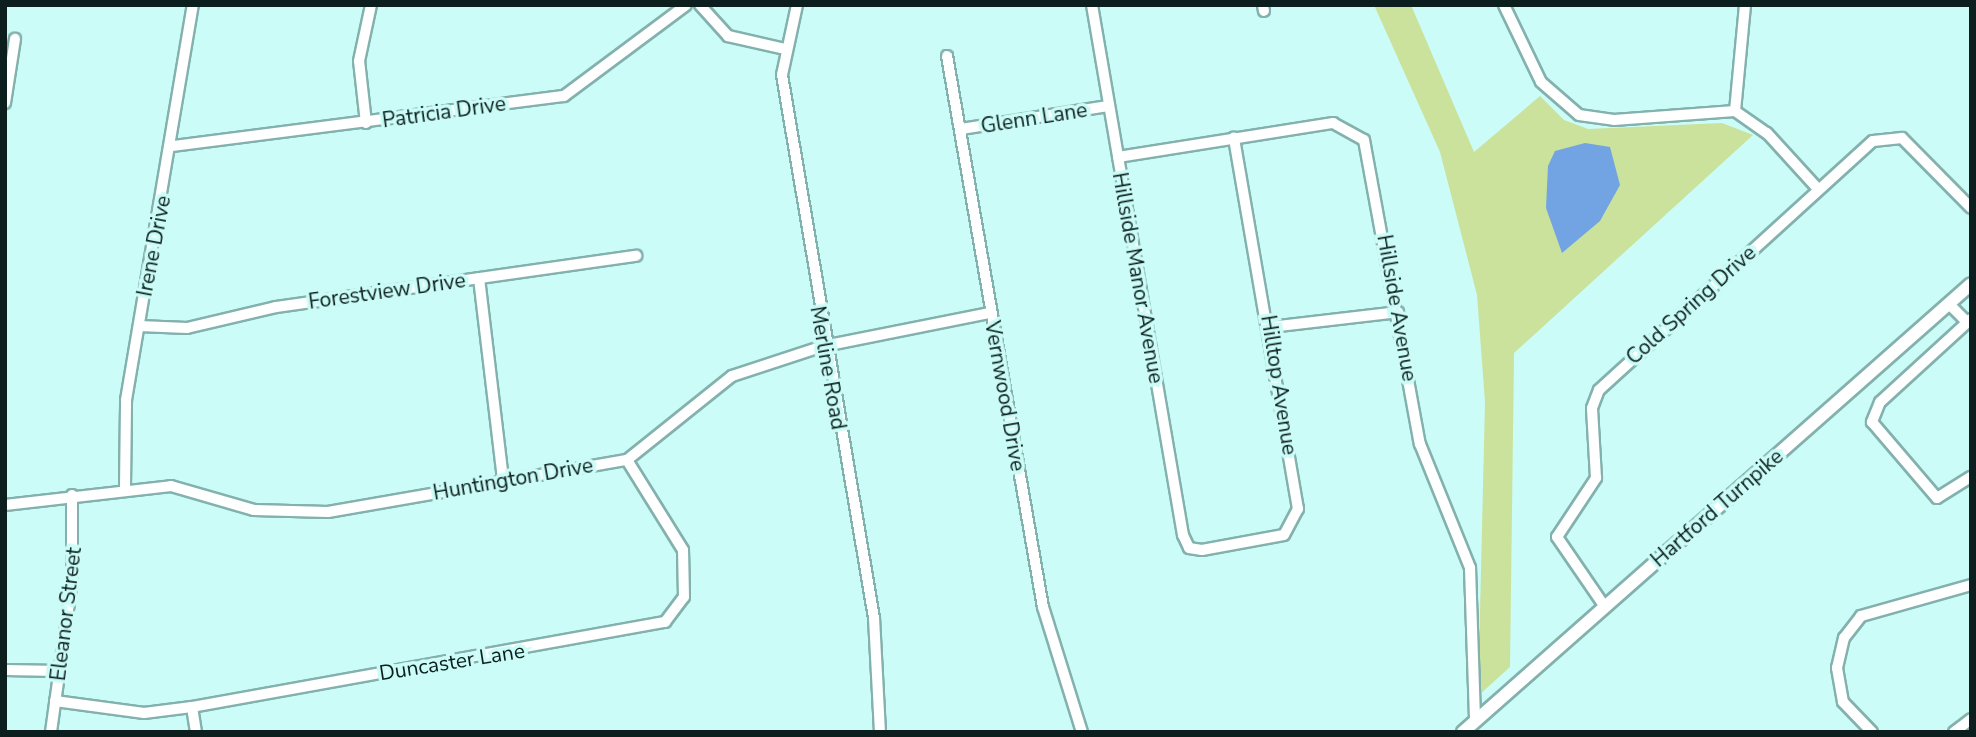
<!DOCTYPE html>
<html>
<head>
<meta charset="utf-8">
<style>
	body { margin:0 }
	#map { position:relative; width:1976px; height:737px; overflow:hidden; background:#cbfcf7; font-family:"Nunito Sans",sans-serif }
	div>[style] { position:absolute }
	.green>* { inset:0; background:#cae29b }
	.water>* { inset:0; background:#72a3e2 }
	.roads { filter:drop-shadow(2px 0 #83b1ad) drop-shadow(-2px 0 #83b1ad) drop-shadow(0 2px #83b1ad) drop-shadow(0 -2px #83b1ad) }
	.minor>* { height:10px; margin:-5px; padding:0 5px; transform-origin:5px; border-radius:5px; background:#fff }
	.secondary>* { height:12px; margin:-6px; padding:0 6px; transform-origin:6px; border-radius:6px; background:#fff }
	span { translate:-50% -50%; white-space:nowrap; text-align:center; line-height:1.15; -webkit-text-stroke:7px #cbfcf7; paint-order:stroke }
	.street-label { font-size:21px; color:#0c1f1e }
	.frame { position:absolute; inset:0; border:7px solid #0c1f1e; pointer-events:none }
</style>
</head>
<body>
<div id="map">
	<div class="green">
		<div style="clip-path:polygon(1374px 5px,1411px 5px,1474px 152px,1540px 96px,1564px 120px,1588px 129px,1722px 123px,1753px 135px,1514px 353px,1510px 667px,1478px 696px,1485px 402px,1477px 295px,1440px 152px)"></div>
	</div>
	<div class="water">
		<div style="clip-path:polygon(1585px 143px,1610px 147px,1620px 185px,1600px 221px,1562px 253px,1546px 208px,1548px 166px,1555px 151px)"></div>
	</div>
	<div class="roads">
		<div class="minor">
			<div style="left:700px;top:5px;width:42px;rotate:47.9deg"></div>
			<div style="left:728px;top:36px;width:58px;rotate:12.8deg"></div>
			<div style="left:797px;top:5px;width:72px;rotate:102.1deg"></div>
			<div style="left:782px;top:75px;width:551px;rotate:80.38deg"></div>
			<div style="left:874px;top:618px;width:114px;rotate:87deg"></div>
			<div style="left:1092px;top:5px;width:538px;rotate:80.26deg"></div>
			<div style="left:1183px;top:535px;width:14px;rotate:65deg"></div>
			<div style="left:1189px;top:548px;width:13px;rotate:9deg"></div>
			<div style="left:1202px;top:550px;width:83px;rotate:-10.4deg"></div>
			<div style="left:1284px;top:535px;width:30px;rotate:-62deg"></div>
			<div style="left:1298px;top:509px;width:377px;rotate:-99.8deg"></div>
			<div style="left:1263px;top:5px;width:6px;rotate:81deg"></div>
			<div style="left:1504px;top:5px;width:85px;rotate:64.3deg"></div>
			<div style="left:1541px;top:82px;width:50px;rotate:41deg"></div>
			<div style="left:1579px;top:115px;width:35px;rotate:8deg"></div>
			<div style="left:1614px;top:120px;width:121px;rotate:-4.3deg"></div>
			<div style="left:1735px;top:111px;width:39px;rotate:35deg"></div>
			<div style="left:1767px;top:133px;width:76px;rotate:47.7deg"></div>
			<div style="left:947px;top:56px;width:559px;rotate:80.12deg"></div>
			<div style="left:1043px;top:607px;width:131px;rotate:72.7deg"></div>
			<div style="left:5px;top:103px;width:65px;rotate:-81.1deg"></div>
			<div style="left:1735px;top:111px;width:106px;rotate:-84.6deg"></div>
			<div style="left:366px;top:123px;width:62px;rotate:-96.4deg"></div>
			<div style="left:359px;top:61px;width:57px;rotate:-77.9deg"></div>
			<div style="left:961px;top:129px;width:149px;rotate:-8.9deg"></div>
			<div style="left:173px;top:146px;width:394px;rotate:-7.3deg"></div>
			<div style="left:564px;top:96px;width:152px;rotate:-36.7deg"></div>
			<div style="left:1118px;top:157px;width:218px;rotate:-9deg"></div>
			<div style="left:1333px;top:123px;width:35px;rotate:29deg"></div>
			<div style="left:1364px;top:140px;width:309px;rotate:79.6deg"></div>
			<div style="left:1420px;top:444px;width:134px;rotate:68deg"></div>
			<div style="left:1470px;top:568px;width:153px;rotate:88.1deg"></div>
			<div style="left:479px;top:278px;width:203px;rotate:83.2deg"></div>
			<div style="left:1949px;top:304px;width:25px;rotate:45deg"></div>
			<div style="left:1971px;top:319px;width:123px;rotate:137.6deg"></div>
			<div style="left:1880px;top:402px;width:22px;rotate:112deg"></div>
			<div style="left:1872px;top:422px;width:100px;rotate:49.5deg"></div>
			<div style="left:1937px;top:498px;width:40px;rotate:-32deg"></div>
			<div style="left:139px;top:326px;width:48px;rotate:2.4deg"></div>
			<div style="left:187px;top:328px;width:91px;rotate:-13.3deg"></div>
			<div style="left:276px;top:307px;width:364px;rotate:-8.1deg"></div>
			<div style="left:1271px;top:327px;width:128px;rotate:-6.7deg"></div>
			<div style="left:125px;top:487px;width:87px;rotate:-89.3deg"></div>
			<div style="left:126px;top:400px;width:401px;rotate:-80.4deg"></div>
			<div style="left:5px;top:505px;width:167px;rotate:-6.5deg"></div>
			<div style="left:171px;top:486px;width:86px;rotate:16.1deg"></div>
			<div style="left:254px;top:510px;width:74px;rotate:1.5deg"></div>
			<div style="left:328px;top:512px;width:303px;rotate:-9.9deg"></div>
			<div style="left:627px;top:460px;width:134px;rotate:-38.7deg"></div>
			<div style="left:732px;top:376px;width:97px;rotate:-18.1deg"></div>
			<div style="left:824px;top:346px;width:168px;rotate:-11.3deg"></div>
			<div style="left:1605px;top:607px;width:85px;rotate:-124.4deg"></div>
			<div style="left:1557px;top:537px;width:71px;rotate:-56.5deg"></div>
			<div style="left:1596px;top:478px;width:70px;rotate:-93.3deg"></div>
			<div style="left:1592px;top:408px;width:19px;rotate:-69deg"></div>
			<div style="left:1599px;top:390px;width:370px;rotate:-42.3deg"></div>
			<div style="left:1873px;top:141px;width:29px;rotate:-6deg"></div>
			<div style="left:1902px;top:138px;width:98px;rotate:45.4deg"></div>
			<div style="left:5px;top:670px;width:54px;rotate:1.1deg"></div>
			<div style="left:55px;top:701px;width:90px;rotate:7.7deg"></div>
			<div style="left:144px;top:713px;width:48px;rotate:-7.1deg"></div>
			<div style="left:192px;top:707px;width:481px;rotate:-10.2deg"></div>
			<div style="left:665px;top:622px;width:31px;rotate:-53deg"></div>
			<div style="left:684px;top:597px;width:47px;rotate:-91.2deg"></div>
			<div style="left:683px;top:550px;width:106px;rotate:-121.9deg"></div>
			<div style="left:192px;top:707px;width:25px;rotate:81deg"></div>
			<div style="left:51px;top:732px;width:152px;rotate:-82.1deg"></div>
			<div style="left:72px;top:581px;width:86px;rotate:-90deg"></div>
			<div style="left:1872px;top:732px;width:42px;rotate:-134deg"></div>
			<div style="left:1843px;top:702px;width:35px;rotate:-100deg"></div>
			<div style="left:1837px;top:668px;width:31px;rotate:-77deg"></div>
			<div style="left:1844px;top:638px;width:28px;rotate:-52deg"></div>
			<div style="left:1861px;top:616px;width:114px;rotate:-15.7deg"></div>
			<div style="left:1954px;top:732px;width:21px;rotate:-37deg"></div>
		</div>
		<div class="secondary">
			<div style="left:1463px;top:732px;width:677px;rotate:-41.41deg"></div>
		</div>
	</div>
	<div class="street-label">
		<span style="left:444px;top:112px;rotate:-8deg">Patricia Drive</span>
		<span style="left:1034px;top:118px;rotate:-9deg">Glenn Lane</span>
		<span style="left:154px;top:246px;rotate:-79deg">Irene Drive</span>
		<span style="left:1138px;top:278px;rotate:80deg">Hillside Manor Avenue</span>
		<span style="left:387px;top:291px;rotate:-8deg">Forestview Drive</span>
		<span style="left:1691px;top:305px;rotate:-42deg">Cold Spring Drive</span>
		<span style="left:1397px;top:308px;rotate:80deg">Hillside Avenue</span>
		<span style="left:828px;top:368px;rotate:80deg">Merline Road</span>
		<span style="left:1279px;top:385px;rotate:81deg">Hilltop Avenue</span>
		<span style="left:1005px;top:396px;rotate:80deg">Vernwood Drive</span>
		<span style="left:513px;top:479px;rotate:-10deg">Huntington Drive</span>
		<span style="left:1717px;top:508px;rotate:-41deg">Hartford Turnpike</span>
		<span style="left:66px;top:614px;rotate:-83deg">Eleanor Street</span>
		<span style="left:452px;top:662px;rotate:-9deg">Duncaster Lane</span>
	</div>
	<div class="frame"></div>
</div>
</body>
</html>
